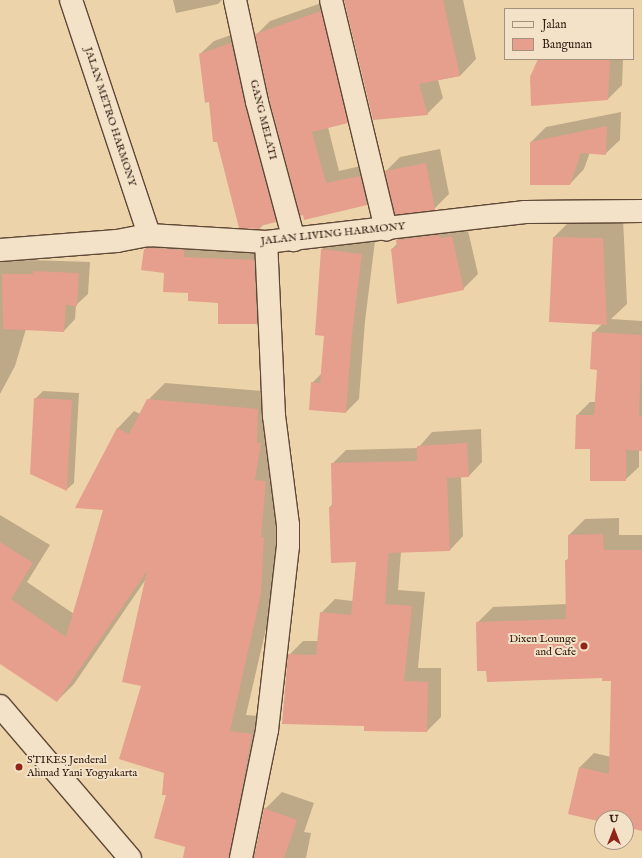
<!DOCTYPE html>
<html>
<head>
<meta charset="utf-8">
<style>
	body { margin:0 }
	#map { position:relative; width:642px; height:858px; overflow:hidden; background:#edd3a9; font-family:"IM FELL English",serif }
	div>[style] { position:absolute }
	.shadow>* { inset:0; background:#0003 }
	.building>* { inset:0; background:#e59f8c; transform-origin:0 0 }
	.roads { filter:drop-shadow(1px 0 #5f4837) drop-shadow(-1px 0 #5f4837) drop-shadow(0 1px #5f4837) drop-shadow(0 -1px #5f4837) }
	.minor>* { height:22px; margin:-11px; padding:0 11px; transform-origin:11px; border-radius:11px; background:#f3e2c7 }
	.dots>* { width:11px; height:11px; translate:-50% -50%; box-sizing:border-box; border:2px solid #f3e2c7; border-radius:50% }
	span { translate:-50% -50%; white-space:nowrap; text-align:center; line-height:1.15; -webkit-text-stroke:4px #f3e2c7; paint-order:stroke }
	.street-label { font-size:11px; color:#301a11 }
	.poi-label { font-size:11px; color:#301a11 }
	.right { translate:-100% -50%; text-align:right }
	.left { translate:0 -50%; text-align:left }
	.legend { position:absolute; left:504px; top:8px; width:130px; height:52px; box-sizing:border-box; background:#f3e2c7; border:1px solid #a5927e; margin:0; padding:5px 7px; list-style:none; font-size:12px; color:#301a11 }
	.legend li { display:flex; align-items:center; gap:8px; height:20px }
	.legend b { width:20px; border:1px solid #a5927e }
	.north { position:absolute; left:594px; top:810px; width:40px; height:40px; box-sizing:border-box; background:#f3e2c7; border:1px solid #a5927e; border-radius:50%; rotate:0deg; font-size:11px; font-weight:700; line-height:16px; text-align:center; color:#301a11 }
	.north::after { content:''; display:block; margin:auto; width:14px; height:18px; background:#8f2418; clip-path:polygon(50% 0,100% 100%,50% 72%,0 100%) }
</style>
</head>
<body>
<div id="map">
	<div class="shadow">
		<div style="clip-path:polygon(173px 0,222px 0,218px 4px,176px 13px)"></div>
		<div style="clip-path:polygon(330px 0,361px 109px,347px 122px,328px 127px,339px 171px,374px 163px,380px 190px,367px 204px,305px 219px,256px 35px,270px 21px)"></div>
		<div style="clip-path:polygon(345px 0,463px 0,476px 59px,460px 76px,438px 80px,443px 98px,427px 114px)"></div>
		<div style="clip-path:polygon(245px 30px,289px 207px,276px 221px,264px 224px,260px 228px,210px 101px,200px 54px,214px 41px)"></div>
		<div style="clip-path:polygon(539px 59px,623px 59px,622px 85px,608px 99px)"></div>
		<div style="clip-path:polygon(621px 112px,620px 140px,605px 154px,590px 152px,584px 169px,570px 184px,531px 142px,546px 127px)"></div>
		<div style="clip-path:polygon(440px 149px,449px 194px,434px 209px,386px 171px,400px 157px)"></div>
		<div style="clip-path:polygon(574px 217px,623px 218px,627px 304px,611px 319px,642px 321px,642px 450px,639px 450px,639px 467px,625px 480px,591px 448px,577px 415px,590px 402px,596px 402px,599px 369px,593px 333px,602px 324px,550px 321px,554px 237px)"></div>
		<div style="clip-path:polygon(466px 222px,478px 274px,463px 289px,392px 249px,397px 244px,397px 240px,411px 225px)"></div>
		<div style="clip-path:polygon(335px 236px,375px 241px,365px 321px,359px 399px,346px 412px,312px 383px,322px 373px,325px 335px,322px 249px)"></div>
		<div style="clip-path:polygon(156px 238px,265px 249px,268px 311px,257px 323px,220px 302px,189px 292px,165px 272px,145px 249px)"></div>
		<div style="clip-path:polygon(30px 260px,90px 262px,88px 294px,76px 305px,75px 319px,64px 331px,26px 329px,15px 366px,0 394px,0 262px)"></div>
		<div style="clip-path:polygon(165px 383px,274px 392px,282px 464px,278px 577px,246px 715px,269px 717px,249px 850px,255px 853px,265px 809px,282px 792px,314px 803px,304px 832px,311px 833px,306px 858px,184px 858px,187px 846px,167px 794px,165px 772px,142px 685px,146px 579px,74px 684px,57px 701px,0 662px,0 515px,50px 545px,27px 582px,74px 614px,104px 509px,76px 507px,118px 428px,134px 411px,140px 414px,148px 400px)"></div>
		<div style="clip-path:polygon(43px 391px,79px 393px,74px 483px,66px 490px,35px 399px)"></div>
		<div style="clip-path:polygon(481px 429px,482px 462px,469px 476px,461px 477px,463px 536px,450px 550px,401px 552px,398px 590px,425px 592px,418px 668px,441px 668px,441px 717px,427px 731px,365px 725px,289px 655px,303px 641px,319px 641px,321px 613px,335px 599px,353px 601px,357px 561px,330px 507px,333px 503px,332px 464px,346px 450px,418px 448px,432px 432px)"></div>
		<div style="clip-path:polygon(619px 518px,619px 535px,642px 535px,642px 740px,612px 680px,477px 623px,493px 607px,567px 604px,566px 561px,569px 557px,569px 535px,585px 519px)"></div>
		<div style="clip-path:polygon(594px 753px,642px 764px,642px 830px,626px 826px,626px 818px,602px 818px,602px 821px,580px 767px)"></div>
	</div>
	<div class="building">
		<div style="clip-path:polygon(344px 0,443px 0,460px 76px,419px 84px,428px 115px,373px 120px)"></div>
		<div style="clip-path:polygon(321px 11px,348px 123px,312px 132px,326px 183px,360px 176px,367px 205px,304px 220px,303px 215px,300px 216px,269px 99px,255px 34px)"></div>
		<div style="clip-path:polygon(231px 43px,245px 105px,276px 222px,260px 226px,260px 229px,239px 228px,217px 142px,213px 142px,209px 102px,205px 103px,199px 54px)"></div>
		<div style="clip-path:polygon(538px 59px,610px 59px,608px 100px,531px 106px,530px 77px)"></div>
		<div style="clip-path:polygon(607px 126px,606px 155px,581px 153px,570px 185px,530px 185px,530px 142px)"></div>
		<div style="left:426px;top:163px;width:48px;height:42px;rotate:79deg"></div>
		<div style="clip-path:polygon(439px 235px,440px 238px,452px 236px,464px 290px,397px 304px,391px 249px,397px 247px,396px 240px)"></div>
		<div style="clip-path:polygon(553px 237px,603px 238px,607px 325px,549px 322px)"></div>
		<div style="clip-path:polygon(150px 248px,184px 250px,184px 257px,254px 260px,257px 324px,218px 324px,218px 303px,188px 301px,188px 293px,163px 292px,164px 273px,141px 270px,144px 249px)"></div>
		<div style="clip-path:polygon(321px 249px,362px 254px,352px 335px,346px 413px,309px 410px,311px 382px,320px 383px,324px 336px,315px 335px)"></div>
		<div style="clip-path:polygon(33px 271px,79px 273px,77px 306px,66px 305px,64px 332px,3px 329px,2px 274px,33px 274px)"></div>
		<div style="clip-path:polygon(592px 332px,642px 335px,639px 416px,642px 416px,642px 451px,626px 450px,626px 481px,590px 481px,590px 449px,575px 449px,576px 415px,594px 415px,597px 370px,590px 369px)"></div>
		<div style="clip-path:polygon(34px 398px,72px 400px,67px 491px,30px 474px)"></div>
		<div style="clip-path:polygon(147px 399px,258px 409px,257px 443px,261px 443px,255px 480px,266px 481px,261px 537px,264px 537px,261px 594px,230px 731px,252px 734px,229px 858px,183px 858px,185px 847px,154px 838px,166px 795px,162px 795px,164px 773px,119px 759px,141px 686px,122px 682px,147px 571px,57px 702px,0 664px,0 542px,33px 563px,11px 599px,66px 637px,103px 510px,75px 508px,117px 428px,129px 434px)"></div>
		<div style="clip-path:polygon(467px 443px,469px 477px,447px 478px,450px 551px,389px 553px,388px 560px,385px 604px,412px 606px,404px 681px,428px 682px,427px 732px,364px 731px,364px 726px,282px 724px,288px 654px,316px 655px,320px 612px,351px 615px,356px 562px,331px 563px,329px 507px,332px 507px,331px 463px,417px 461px,417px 446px)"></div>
		<div style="clip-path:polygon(603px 534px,604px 550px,642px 550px,642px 831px,626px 827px,626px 818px,602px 818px,602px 822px,568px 814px,579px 767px,609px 774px,611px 681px,602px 681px,602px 678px,487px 682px,486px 671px,477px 671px,476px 622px,566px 619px,565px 560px,568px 560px,568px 535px)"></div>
		<div style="clip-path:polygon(264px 808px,297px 820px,284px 858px,254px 858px)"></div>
	</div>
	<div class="roads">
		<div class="minor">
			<div style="left:71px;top:0;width:248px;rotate:71.6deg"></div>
			<div style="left:235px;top:0;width:104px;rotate:77.8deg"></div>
			<div style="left:257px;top:102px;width:143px;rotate:75deg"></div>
			<div style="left:331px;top:0;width:236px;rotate:76.5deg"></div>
			<div style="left:0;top:250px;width:117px;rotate:-4.4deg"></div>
			<div style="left:117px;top:241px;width:33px;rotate:-11deg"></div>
			<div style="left:149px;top:235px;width:117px;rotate:3.4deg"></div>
			<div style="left:266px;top:242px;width:261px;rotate:-6.6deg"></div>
			<div style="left:525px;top:212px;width:117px;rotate:-0.5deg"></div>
			<div style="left:0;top:706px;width:200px;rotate:49.5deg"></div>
			<div style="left:241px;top:858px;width:131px;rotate:-78.5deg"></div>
			<div style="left:267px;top:730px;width:185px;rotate:-83.5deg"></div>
			<div style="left:288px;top:546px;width:21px;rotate:-90deg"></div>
			<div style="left:288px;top:525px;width:110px;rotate:-97.3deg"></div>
			<div style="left:274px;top:416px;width:174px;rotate:-92.6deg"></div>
		</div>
	</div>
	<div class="dots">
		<div style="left:584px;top:646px;background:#8f2418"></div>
		<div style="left:19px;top:767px;background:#8f2418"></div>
	</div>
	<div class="street-label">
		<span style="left:110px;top:117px;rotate:72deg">JALAN METRO HARMONY</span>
		<span style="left:263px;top:120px;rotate:76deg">GANG MELATI</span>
		<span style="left:333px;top:234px;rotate:-6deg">JALAN LIVING HARMONY</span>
	</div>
	<div class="poi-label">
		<span class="right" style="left:576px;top:646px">Dixen Lounge<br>and Cafe</span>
		<span class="left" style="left:27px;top:767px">STIKES Jenderal<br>Ahmad Yani Yogyakarta</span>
	</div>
	<ul class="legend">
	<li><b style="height:5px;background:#f3e2c7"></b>Jalan</li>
	<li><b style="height:11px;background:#e59f8c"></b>Bangunan</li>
	</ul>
	<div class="north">U</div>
</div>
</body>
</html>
